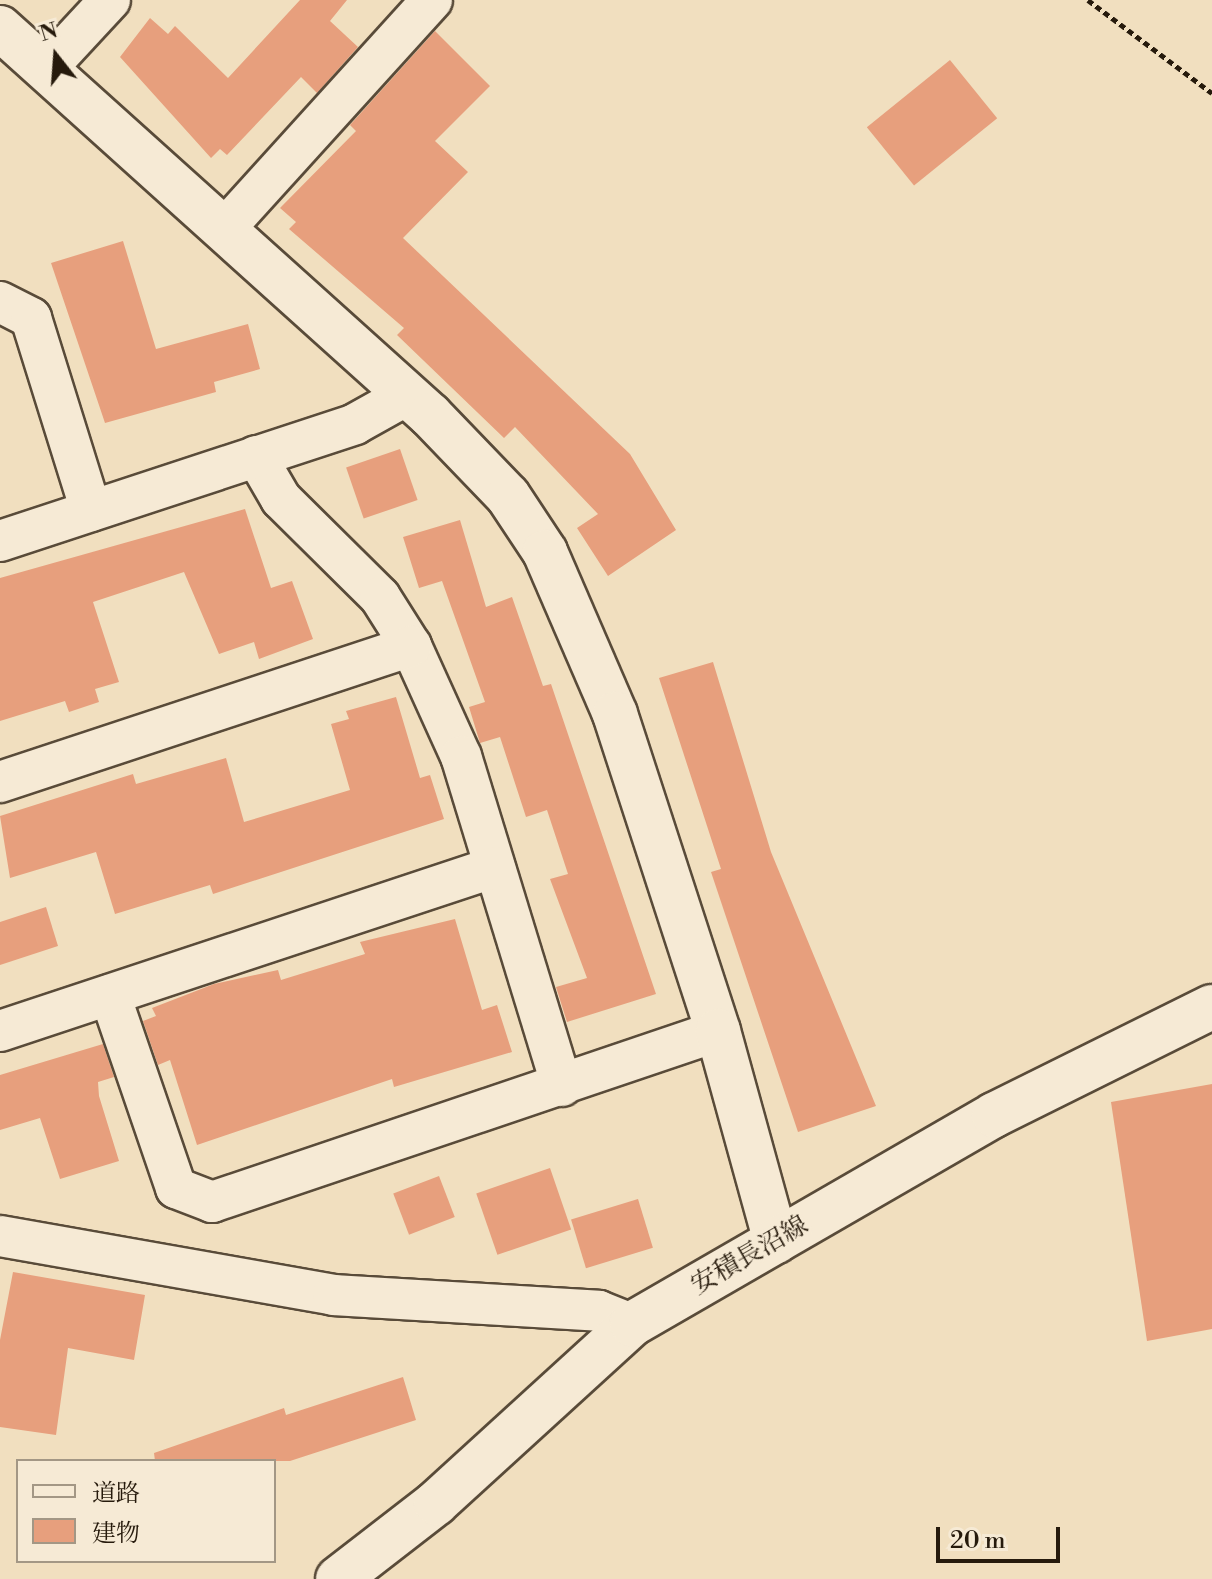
<!DOCTYPE html>
<html>
<head>
<meta charset="utf-8">
<style>
	body { margin:0 }
	#map { position:relative; width:1212px; height:1579px; overflow:hidden; background:#f1dfbf; font-family:"Libre Bodoni","Noto Serif JP",serif }
	div>[style] { position:absolute }
	.building>* { inset:0; background:#e79f7d; transform-origin:0 0 }
	.path>* { height:5px; margin-top:-2.5px; transform-origin:0; background:repeating-linear-gradient(90deg,#261a0c 0 6px,transparent 0 10px) }
	.roads { filter:drop-shadow(2px 0 #594b39) drop-shadow(-2px 0 #594b39) drop-shadow(0 2px #594b39) drop-shadow(0 -2px #594b39) }
	.street>* { height:40px; margin:-20px; padding:0 20px; transform-origin:20px; border-radius:20px; background:#f6ead5 }
	.secondary>* { height:44px; margin:-22px; padding:0 22px; transform-origin:22px; border-radius:22px; background:#f6ead5 }
	span { translate:-50% -50%; white-space:nowrap; text-align:center; line-height:1.15; -webkit-text-stroke:6px #f6ead5; paint-order:stroke }
	.street-label { font-size:26px; color:#261a0c }
	.legend { position:absolute; left:16px; top:1459px; width:260px; height:104px; box-sizing:border-box; background:#f6ead5; border:2px solid #a39785; margin:0; padding:10px 14px; list-style:none; font-size:24px; color:#261a0c }
	.legend li { display:flex; align-items:center; gap:16px; height:40px }
	.legend b { width:40px; border:2px solid #a39785 }
	.north { position:absolute; left:16px; top:16px; width:80px; height:80px; -webkit-text-stroke:6px #f6ead5; paint-order:stroke; rotate:343deg; font-size:22px; font-weight:700; line-height:32px; text-align:center; color:#261a0c }
	.north::after { content:''; display:block; margin:auto; width:28px; height:36px; background:#261a0c; clip-path:polygon(50% 0,100% 100%,50% 72%,0 100%) }
	.scale { position:absolute; left:936px; top:1527px; width:124px; height:36px; box-sizing:border-box; border:4px solid #261a0c; border-top:0; padding-left:10px; font-size:24px; line-height:28px; white-space:nowrap; color:#261a0c; -webkit-text-stroke:6px #f6ead5; paint-order:stroke }
</style>
</head>
<body>
<div id="map">
	<div class="building">
		<div style="clip-path:polygon(300px 0,347px 0,330px 21px,358px 47px,317px 93px,301px 77px,227px 155px,220px 149px,211px 158px,120px 57px,150px 18px,168px 34px,175px 26px,228px 78px)"></div>
		<div style="clip-path:polygon(435px 31px,490px 86px,435px 141px,468px 172px,403px 238px,630px 454px,676px 530px,608px 576px,577px 528px,598px 514px,515px 427px,504px 438px,397px 335px,404px 328px,289px 229px,296px 222px,280px 208px,356px 131px,350px 125px)"></div>
		<div style="left:950px;top:60px;width:75px;height:107px;rotate:51deg"></div>
		<div style="clip-path:polygon(123px 241px,156px 349px,248px 324px,260px 369px,214px 382px,216px 392px,105px 423px,51px 263px)"></div>
		<div style="left:400px;top:449px;width:54px;height:57px;rotate:71deg"></div>
		<div style="clip-path:polygon(245px 509px,271px 588px,292px 581px,313px 639px,259px 659px,254px 642px,219px 654px,184px 572px,93px 602px,119px 682px,95px 689px,99px 702px,69px 712px,65px 701px,0 721px,0 578px)"></div>
		<div style="clip-path:polygon(460px 520px,486px 607px,512px 597px,543px 686px,551px 684px,656px 994px,567px 1022px,556px 987px,587px 978px,550px 879px,568px 874px,547px 810px,526px 817px,500px 737px,480px 743px,469px 707px,485px 702px,442px 581px,419px 588px,403px 537px)"></div>
		<div style="clip-path:polygon(713px 662px,771px 852px,876px 1106px,798px 1132px,711px 872px,721px 869px,659px 678px)"></div>
		<div style="clip-path:polygon(396px 697px,420px 778px,430px 775px,444px 819px,213px 894px,210px 885px,115px 914px,96px 852px,10px 878px,0 816px,133px 774px,136px 784px,226px 758px,244px 822px,350px 790px,331px 724px,349px 719px,346px 711px)"></div>
		<div style="clip-path:polygon(46px 907px,58px 946px,0 965px,0 922px)"></div>
		<div style="clip-path:polygon(455px 919px,482px 1010px,497px 1005px,512px 1052px,394px 1087px,392px 1079px,197px 1145px,170px 1060px,158px 1065px,143px 1021px,156px 1016px,152px 1008px,214px 984px,278px 970px,281px 980px,365px 954px,360px 942px)"></div>
		<div style="clip-path:polygon(103px 1044px,114px 1077px,98px 1082px,99px 1096px,119px 1161px,60px 1179px,40px 1118px,0 1130px,0 1075px)"></div>
		<div style="clip-path:polygon(1212px 1084px,1212px 1329px,1147px 1341px,1111px 1102px)"></div>
		<div style="left:550px;top:1168px;width:65px;height:78px;rotate:71deg"></div>
		<div style="left:439px;top:1176px;width:44px;height:49px;rotate:69deg"></div>
		<div style="left:638px;top:1199px;width:51px;height:70px;rotate:73deg"></div>
		<div style="clip-path:polygon(13px 1272px,145px 1295px,134px 1360px,68px 1348px,56px 1435px,0 1427px,0 1340px)"></div>
		<div style="clip-path:polygon(403px 1377px,416px 1420px,290px 1461px,155px 1461px,154px 1453px,284px 1408px,286px 1415px)"></div>
	</div>
	<div class="path">
		<div style="left:1088px;top:0;width:155px;rotate:36.9deg"></div>
	</div>
	<div class="roads">
		<div class="street">
			<div style="left:46px;top:69px;width:94px;rotate:-47.2deg"></div>
			<div style="left:227px;top:226px;width:305px;rotate:-47.8deg"></div>
			<div style="left:0;top:302px;width:35px;rotate:27deg"></div>
			<div style="left:31px;top:318px;width:202px;rotate:72.7deg"></div>
			<div style="left:256px;top:456px;width:50px;rotate:59.8deg"></div>
			<div style="left:281px;top:499px;width:139px;rotate:44.7deg"></div>
			<div style="left:380px;top:597px;width:58px;rotate:57.7deg"></div>
			<div style="left:411px;top:646px;width:121px;rotate:65.6deg"></div>
			<div style="left:461px;top:756px;width:345px;rotate:73deg"></div>
			<div style="left:0;top:541px;width:374px;rotate:-18.2deg"></div>
			<div style="left:355px;top:424px;width:57px;rotate:-29.2deg"></div>
			<div style="left:0;top:782px;width:433px;rotate:-18.3deg"></div>
			<div style="left:110px;top:995px;width:204px;rotate:71.1deg"></div>
			<div style="left:176px;top:1188px;width:39px;rotate:21deg"></div>
			<div style="left:212px;top:1202px;width:534px;rotate:-18.67deg"></div>
			<div style="left:0;top:1031px;width:521px;rotate:-18.33deg"></div>
			<div style="left:0;top:1236px;width:338px;rotate:10deg"></div>
			<div style="left:333px;top:1295px;width:266px;rotate:3.4deg"></div>
			<div style="left:599px;top:1311px;width:35px;rotate:22deg"></div>
		</div>
		<div class="secondary">
			<div style="left:0;top:28px;width:579px;rotate:41.99deg"></div>
			<div style="left:430px;top:415px;width:112px;rotate:46.1deg"></div>
			<div style="left:508px;top:496px;width:67px;rotate:56.5deg"></div>
			<div style="left:545px;top:552px;width:176px;rotate:66.6deg"></div>
			<div style="left:615px;top:714px;width:333px;rotate:72deg"></div>
			<div style="left:718px;top:1031px;width:218px;rotate:74.6deg"></div>
			<div style="left:338px;top:1579px;width:124px;rotate:-37.8deg"></div>
			<div style="left:436px;top:1503px;width:265px;rotate:-42.4deg"></div>
			<div style="left:632px;top:1324px;width:418px;rotate:-30deg"></div>
			<div style="left:994px;top:1115px;width:243px;rotate:-26.4deg"></div>
		</div>
	</div>
	<div class="street-label">
		<span style="left:750px;top:1256px;rotate:-30deg">安積長沼線</span>
	</div>
	<ul class="legend">
	<li><b style="height:10px;background:#f6ead5"></b>道路</li>
	<li><b style="height:22px;background:#e79f7d"></b>建物</li>
	</ul>
	<div class="north">N</div>
	<div class="scale">20 m</div>
</div>
</body>
</html>
